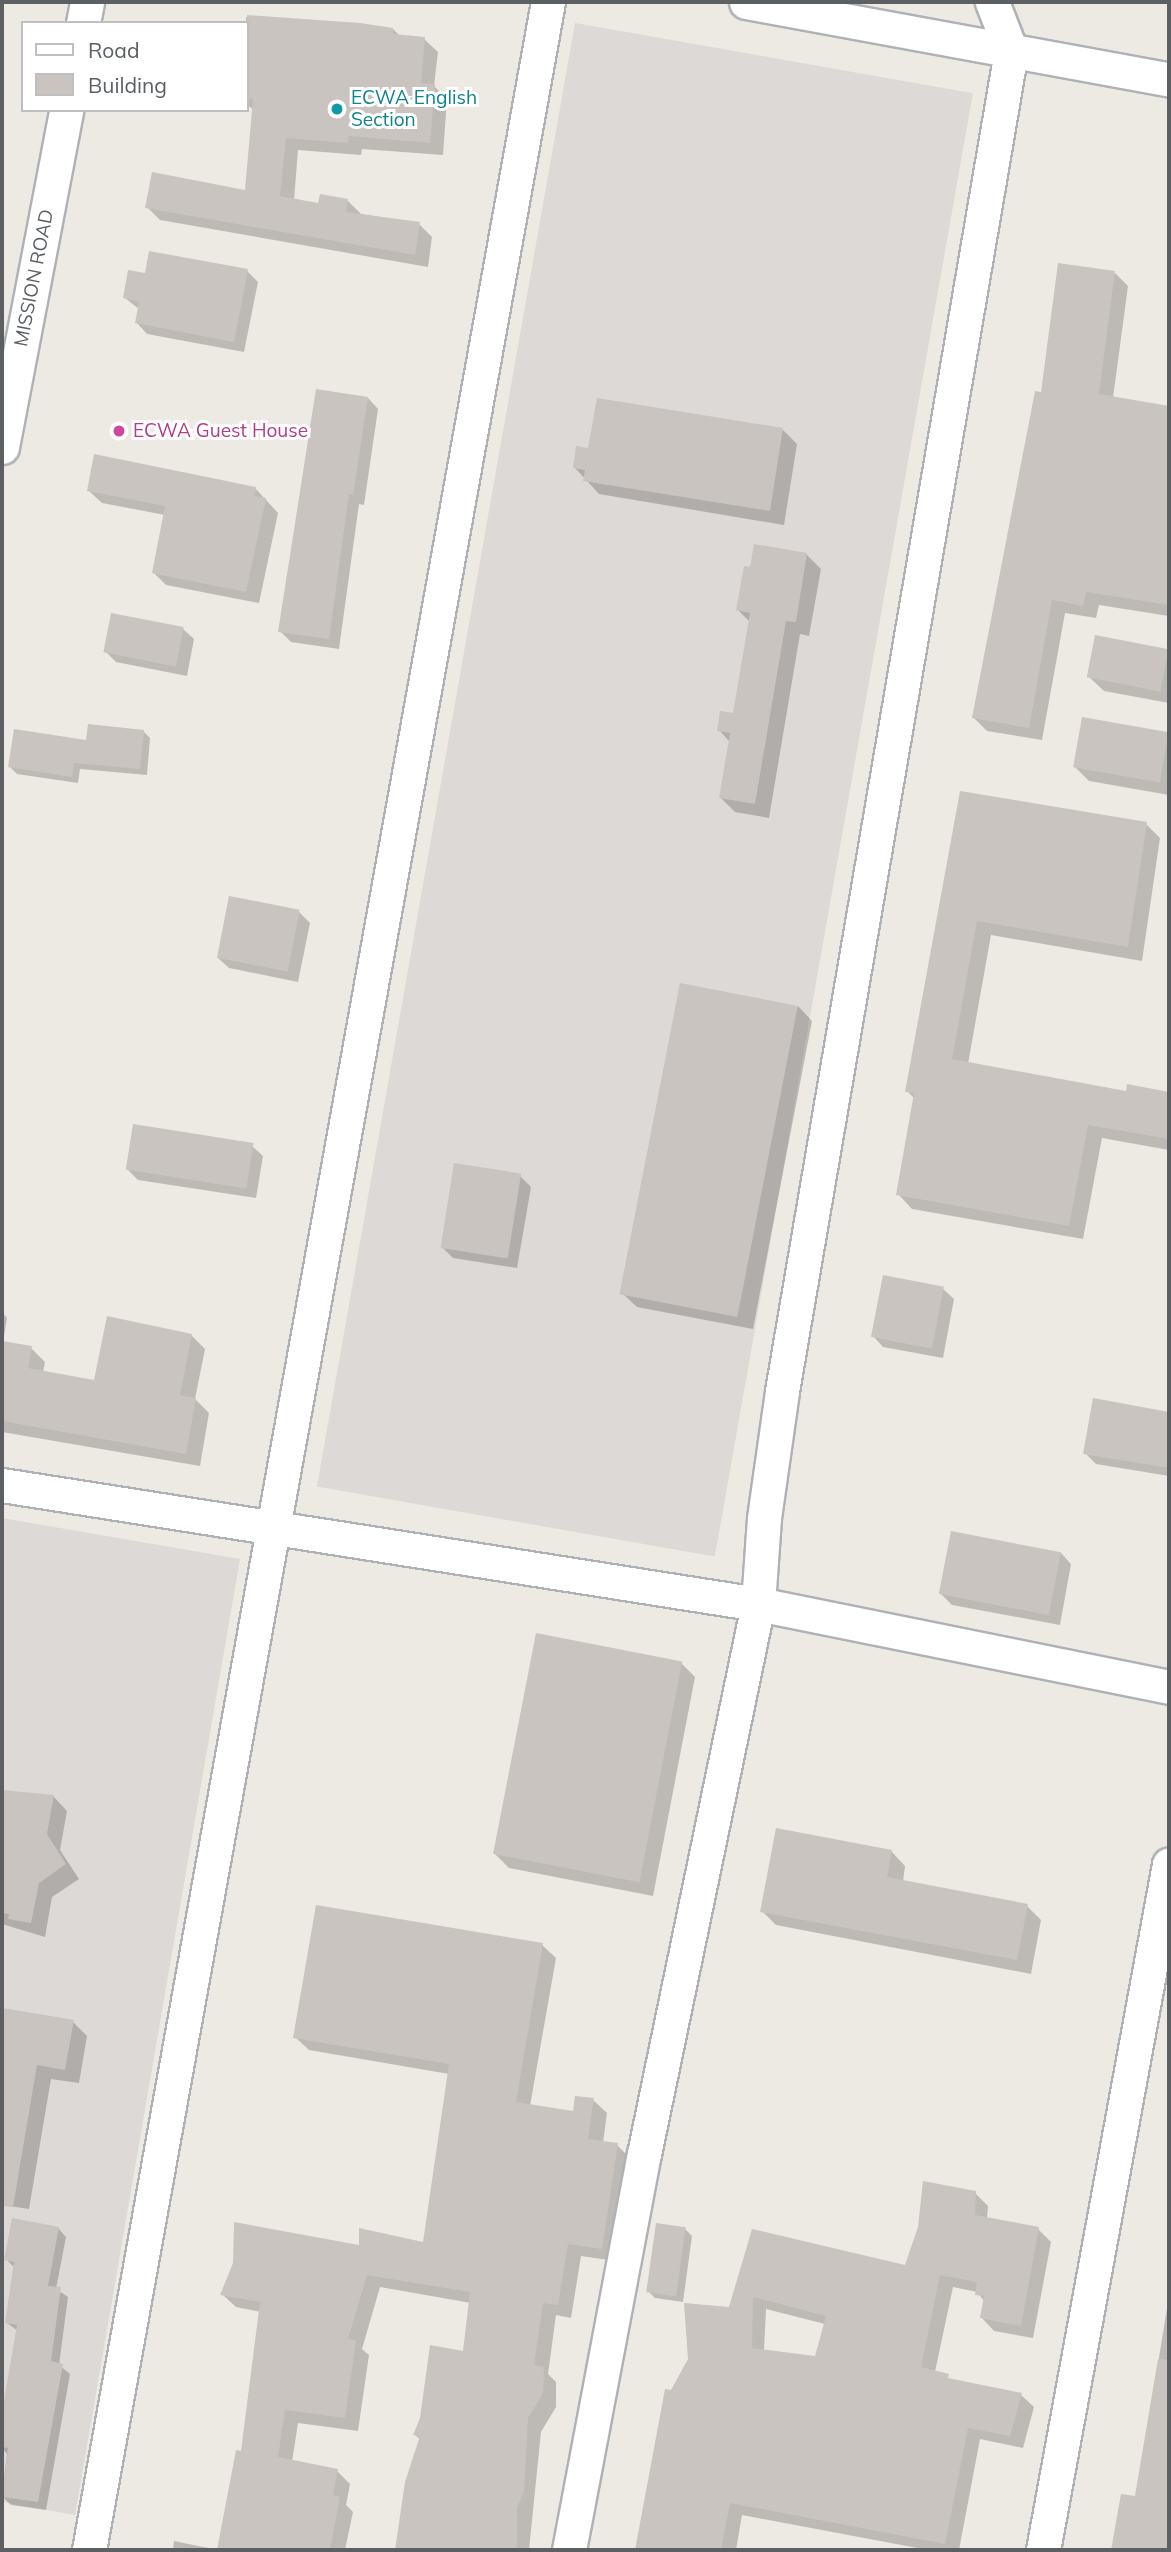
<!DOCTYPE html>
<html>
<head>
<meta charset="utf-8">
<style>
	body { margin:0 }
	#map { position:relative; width:1171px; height:2552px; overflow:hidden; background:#ede9e3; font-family:Mulish,sans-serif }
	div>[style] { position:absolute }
	.industrial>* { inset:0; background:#dcd9d6; transform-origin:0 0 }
	.shadow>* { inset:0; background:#0003 }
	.building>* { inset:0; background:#c9c4c0; transform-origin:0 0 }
	.roads { filter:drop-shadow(2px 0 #afb2b5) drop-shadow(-2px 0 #afb2b5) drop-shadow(0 2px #afb2b5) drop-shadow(0 -2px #afb2b5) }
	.minor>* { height:33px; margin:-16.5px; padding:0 16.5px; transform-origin:16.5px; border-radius:16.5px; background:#fff }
	.dots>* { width:19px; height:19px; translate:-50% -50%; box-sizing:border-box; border:4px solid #fff; border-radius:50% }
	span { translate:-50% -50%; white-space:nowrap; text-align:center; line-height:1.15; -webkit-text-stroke:6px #fff; paint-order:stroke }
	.culture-label { font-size:19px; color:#0d838f }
	.left { translate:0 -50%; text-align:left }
	.street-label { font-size:19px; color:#5c6063 }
	.hotel-label { font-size:19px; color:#b23c85 }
	.frame { position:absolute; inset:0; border:4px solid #5c6063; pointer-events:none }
	.legend { position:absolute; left:21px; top:21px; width:228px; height:91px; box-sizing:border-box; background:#fff; border:2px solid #bebfc1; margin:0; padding:9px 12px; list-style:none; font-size:21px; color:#5c6063 }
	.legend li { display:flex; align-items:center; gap:14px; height:35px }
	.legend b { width:35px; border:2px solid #bebfc1 }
</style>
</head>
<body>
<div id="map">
	<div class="industrial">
		<div style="left:575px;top:23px;width:404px;height:1486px;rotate:10deg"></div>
		<div style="clip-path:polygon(2px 1518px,240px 1559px,75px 2515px,2px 2502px)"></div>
	</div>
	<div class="shadow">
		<div style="clip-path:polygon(246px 17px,393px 29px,400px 36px,424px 39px,438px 52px,434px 86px,447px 99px,443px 155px,362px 149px,361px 155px,298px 150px,294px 200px,319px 205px,348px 201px,361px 214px,419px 224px,432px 237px,428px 267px,160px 220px,147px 207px,247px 192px,254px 110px,247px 105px)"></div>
		<div style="clip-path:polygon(247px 271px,258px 282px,244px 352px,147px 334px,137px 323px,139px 309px,125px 298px,146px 275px)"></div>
		<div style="clip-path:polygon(1115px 273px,1128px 286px,1113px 398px,1169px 408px,1169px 616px,1099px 605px,1096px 618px,1065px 613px,1042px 740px,987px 731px,974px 718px,1042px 394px)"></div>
		<div style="clip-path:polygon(368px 398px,378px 409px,364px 505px,359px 504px,339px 649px,291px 642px,280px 631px)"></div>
		<div style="clip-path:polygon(783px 430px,797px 444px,784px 525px,599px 494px,575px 468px,590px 450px)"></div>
		<div style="clip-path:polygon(255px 488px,278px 513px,259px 603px,166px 585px,154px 573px,165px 515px,102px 503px,89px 491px)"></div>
		<div style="clip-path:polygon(806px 554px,821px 569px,809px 636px,800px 634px,769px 818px,735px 812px,721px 798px,730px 742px,719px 730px,735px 715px,750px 622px,738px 610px,752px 569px)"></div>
		<div style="clip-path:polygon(183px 629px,194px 639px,187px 676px,116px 662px,105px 651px)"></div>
		<div style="clip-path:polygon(1096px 637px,1169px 650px,1169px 703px,1104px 691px,1089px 677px)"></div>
		<div style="clip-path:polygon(1083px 719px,1169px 734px,1169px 795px,1089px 781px,1075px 767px)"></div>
		<div style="clip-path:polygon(143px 731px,150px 738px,147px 775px,80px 769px,78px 783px,17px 774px,10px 767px,88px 742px)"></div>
		<div style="clip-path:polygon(962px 793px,1146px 824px,1160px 838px,1142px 961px,991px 935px,968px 1064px,1128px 1093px,1129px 1086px,1169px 1093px,1169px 1150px,1102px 1138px,1083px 1239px,912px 1209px,898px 1194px,915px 1099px,907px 1091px)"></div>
		<div style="clip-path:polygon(299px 912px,310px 923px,298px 982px,229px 968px,218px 958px)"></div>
		<div style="clip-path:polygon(798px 1006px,812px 1021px,753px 1329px,637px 1307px,622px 1293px)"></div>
		<div style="clip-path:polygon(252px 1146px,263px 1156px,256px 1198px,138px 1180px,127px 1169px)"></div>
		<div style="clip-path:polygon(520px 1176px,531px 1187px,517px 1268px,453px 1258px,442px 1247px)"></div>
		<div style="clip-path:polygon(943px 1289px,954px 1299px,943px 1358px,883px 1347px,873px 1336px)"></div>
		<div style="clip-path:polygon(2px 1312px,7px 1318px,3px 1343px,31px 1348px,45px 1362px,43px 1372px,95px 1382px,191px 1335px,205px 1349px,195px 1399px,209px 1413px,200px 1466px,2px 1432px)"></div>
		<div style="clip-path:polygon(1094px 1400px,1169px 1413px,1169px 1476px,1096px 1464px,1085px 1453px)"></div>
		<div style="clip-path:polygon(1061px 1553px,1071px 1564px,1060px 1625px,952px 1605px,941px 1594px)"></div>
		<div style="clip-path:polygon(681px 1663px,695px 1677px,653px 1896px,509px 1868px,495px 1854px)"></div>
		<div style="clip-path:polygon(2px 1791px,53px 1796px,67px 1811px,60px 1850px,79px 1879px,52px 1897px,45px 1937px,2px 1924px)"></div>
		<div style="clip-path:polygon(891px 1851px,905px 1866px,903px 1882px,1027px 1906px,1041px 1920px,1031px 1974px,776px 1925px,762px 1911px)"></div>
		<div style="clip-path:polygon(542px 1945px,556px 1958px,530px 2106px,574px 2112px,593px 2100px,607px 2113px,603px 2143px,617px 2145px,630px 2158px,615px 2261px,581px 2256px,571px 2318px,556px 2315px,548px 2374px,556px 2382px,556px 2407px,541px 2432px,529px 2550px,397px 2550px,421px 2440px,415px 2435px,464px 2353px,471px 2303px,380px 2287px,362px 2349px,369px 2355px,358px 2431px,298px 2423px,292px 2462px,337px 2471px,350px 2484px,346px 2505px,353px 2512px,345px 2550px,219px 2550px,237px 2452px,242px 2453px,261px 2312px,236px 2307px,222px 2294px,361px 2247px,424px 2244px,449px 2074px,309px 2050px,295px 2037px)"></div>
		<div style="clip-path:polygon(2px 2010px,73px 2022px,87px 2036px,79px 2083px,51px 2079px,29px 2209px,2px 2205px)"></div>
		<div style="clip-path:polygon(evenodd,975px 2193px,988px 2206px,987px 2219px,1038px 2229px,1051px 2242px,1033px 2338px,994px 2331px,982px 2318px,985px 2302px,977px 2292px,953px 2287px,935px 2372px,953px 2381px,1021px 2395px,1034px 2407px,1023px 2448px,980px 2439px,959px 2550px,928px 2550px,742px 2515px,736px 2550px,637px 2550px,666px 2391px,672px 2392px,730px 2309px,753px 2231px,906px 2267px,975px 2193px,766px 2309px,825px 2324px,816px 2358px,764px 2351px,766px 2309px)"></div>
		<div style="clip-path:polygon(58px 2228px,66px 2237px,56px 2289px,68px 2297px,59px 2365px,70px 2374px,46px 2510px,11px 2505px,2px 2496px,7px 2454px,2px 2448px,2px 2429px,18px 2331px,7px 2323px,15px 2268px,6px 2259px)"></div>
		<div style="clip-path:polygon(685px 2229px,692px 2236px,683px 2302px,655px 2298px,648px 2291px)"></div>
		<div style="clip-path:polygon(1169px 2296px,1169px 2550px,1113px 2550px,1122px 2496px,1136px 2498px)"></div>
		<div style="clip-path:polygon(174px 2541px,218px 2550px,173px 2550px)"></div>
	</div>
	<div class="building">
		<div style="clip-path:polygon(247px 15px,360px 23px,393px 28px,393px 34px,425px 37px,421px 83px,435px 84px,430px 143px,349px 136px,348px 143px,286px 138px,280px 196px,318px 203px,320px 194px,348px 199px,346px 212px,420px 222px,415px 255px,145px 208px,152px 172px,245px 190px,253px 99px,247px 98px)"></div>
		<div style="clip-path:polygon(149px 251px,248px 269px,234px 342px,135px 323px,139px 302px,123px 298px,128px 270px,145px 273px)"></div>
		<div style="clip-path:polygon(1058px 263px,1115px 271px,1099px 394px,1169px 406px,1169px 605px,1086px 592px,1083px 606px,1052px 600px,1029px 728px,972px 718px,1035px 391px,1041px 392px)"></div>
		<div style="clip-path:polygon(316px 389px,368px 397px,353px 495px,349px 494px,329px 639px,278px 632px)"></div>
		<div style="clip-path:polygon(597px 398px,783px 428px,770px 511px,583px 481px,585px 470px,573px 468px,576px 446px,588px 448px)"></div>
		<div style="clip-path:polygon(94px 454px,256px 487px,254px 496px,266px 498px,246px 592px,152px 573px,165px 506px,87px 491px)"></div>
		<div style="clip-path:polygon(754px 544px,807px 553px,796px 622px,786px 621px,755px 804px,719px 798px,730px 733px,717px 731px,720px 711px,733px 713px,750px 613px,736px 610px,744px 566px,750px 567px)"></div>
		<div style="left:111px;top:613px;width:74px;height:40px;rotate:11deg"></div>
		<div style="left:1095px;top:635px;width:75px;height:43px;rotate:11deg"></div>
		<div style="left:1082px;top:717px;width:88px;height:51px;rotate:10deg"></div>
		<div style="clip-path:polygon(88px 724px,144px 730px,140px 769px,74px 763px,72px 777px,8px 767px,14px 729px,86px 740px)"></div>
		<div style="clip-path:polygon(960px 791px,1147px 822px,1128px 947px,977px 921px,952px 1059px,1126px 1091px,1127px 1084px,1169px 1092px,1169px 1139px,1088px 1125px,1069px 1226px,896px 1195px,914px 1093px,905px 1092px)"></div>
		<div style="left:229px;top:896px;width:72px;height:63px;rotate:11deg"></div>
		<div style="left:680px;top:983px;width:120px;height:317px;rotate:11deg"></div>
		<div style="left:133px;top:1124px;width:122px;height:46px;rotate:9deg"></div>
		<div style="left:454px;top:1163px;width:68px;height:86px;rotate:9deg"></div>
		<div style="left:883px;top:1275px;width:62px;height:63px;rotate:11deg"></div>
		<div style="clip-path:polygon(107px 1316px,192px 1334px,180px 1395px,196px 1398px,186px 1454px,2px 1421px,2px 1341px,32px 1346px,28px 1368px,94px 1380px)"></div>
		<div style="clip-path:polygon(1093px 1398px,1169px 1412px,1169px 1468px,1083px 1454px)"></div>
		<div style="left:951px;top:1531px;width:112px;height:64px;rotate:11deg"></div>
		<div style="left:536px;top:1633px;width:149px;height:225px;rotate:11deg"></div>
		<div style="clip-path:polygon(2px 1790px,54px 1795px,47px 1834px,66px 1864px,39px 1883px,31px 1923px,8px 1919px,9px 1914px,2px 1913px)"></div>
		<div style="clip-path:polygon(776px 1828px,892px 1850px,887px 1877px,1028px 1904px,1017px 1960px,760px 1912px)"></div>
		<div style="clip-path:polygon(316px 1905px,543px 1943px,516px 2102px,573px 2111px,575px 2096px,594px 2098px,588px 2139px,618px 2143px,602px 2249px,568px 2244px,558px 2305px,543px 2303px,534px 2365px,544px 2367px,543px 2393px,528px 2418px,524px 2491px,517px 2508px,517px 2550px,395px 2550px,405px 2482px,420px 2436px,413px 2435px,420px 2418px,430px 2345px,463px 2351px,470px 2292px,367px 2275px,348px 2339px,356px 2340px,345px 2418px,285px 2410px,278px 2457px,338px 2469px,333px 2495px,340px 2497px,330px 2550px,217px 2550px,236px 2450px,241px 2451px,260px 2302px,220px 2295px,233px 2263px,234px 2222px,359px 2245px,359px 2228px,423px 2242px,449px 2064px,293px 2038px)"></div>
		<div style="clip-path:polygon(2px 2008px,74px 2020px,65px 2070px,37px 2065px,13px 2207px,2px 2206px)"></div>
		<div style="clip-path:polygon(evenodd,923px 2181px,976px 2191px,975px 2215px,1039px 2227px,1021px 2326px,980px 2318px,984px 2296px,975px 2295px,977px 2282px,940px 2275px,921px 2367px,949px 2374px,948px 2378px,1022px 2393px,1010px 2436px,968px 2428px,945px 2544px,730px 2503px,721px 2550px,635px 2550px,665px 2389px,671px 2390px,688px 2359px,684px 2303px,729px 2307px,752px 2229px,905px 2265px,918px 2227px,923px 2181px,753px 2297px,826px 2316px,815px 2356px,752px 2348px,753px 2297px)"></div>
		<div style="clip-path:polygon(12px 2218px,59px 2227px,48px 2286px,61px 2287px,51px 2361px,63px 2364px,38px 2502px,2px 2497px,8px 2448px,2px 2447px,2px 2412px,17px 2325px,5px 2323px,14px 2262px,4px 2260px)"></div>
		<div style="left:656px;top:2223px;width:30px;height:70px;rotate:8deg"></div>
		<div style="clip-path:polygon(1158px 2359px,1169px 2360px,1169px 2550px,1111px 2550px,1121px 2494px,1135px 2496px)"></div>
	</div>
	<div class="roads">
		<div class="minor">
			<div style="left:746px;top:2px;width:430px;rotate:10.4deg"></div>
			<div style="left:83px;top:23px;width:21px;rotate:-79deg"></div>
			<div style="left:2px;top:447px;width:343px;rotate:-79.2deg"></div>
			<div style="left:2px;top:1485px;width:765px;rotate:8.95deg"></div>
			<div style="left:758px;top:1604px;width:419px;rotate:11.4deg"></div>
			<div style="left:89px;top:2550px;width:2589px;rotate:-79.79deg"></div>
			<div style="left:569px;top:2550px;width:403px;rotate:-79.3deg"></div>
			<div style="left:644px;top:2154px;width:562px;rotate:-78.29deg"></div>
			<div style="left:758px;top:1604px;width:86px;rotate:-86deg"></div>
			<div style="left:764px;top:1518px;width:128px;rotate:-81.9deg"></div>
			<div style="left:782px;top:1391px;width:1359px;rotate:-80.3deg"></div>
			<div style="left:1011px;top:51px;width:53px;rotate:-111.2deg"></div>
			<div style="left:1043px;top:2550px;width:697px;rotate:-79.59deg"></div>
		</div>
	</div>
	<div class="dots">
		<div style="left:337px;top:109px;background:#0f9aa8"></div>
		<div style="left:119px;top:431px;background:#d1479c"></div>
	</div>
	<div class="culture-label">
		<span class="left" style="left:351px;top:109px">ECWA English<br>Section</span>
	</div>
	<div class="street-label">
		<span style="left:34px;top:278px;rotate:-79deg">MISSION ROAD</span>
	</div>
	<div class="hotel-label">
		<span class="left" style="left:133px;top:431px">ECWA Guest House</span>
	</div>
	<div class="frame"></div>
	<ul class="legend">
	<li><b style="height:9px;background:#fff"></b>Road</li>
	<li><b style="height:19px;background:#c9c4c0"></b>Building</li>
	</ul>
</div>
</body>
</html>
